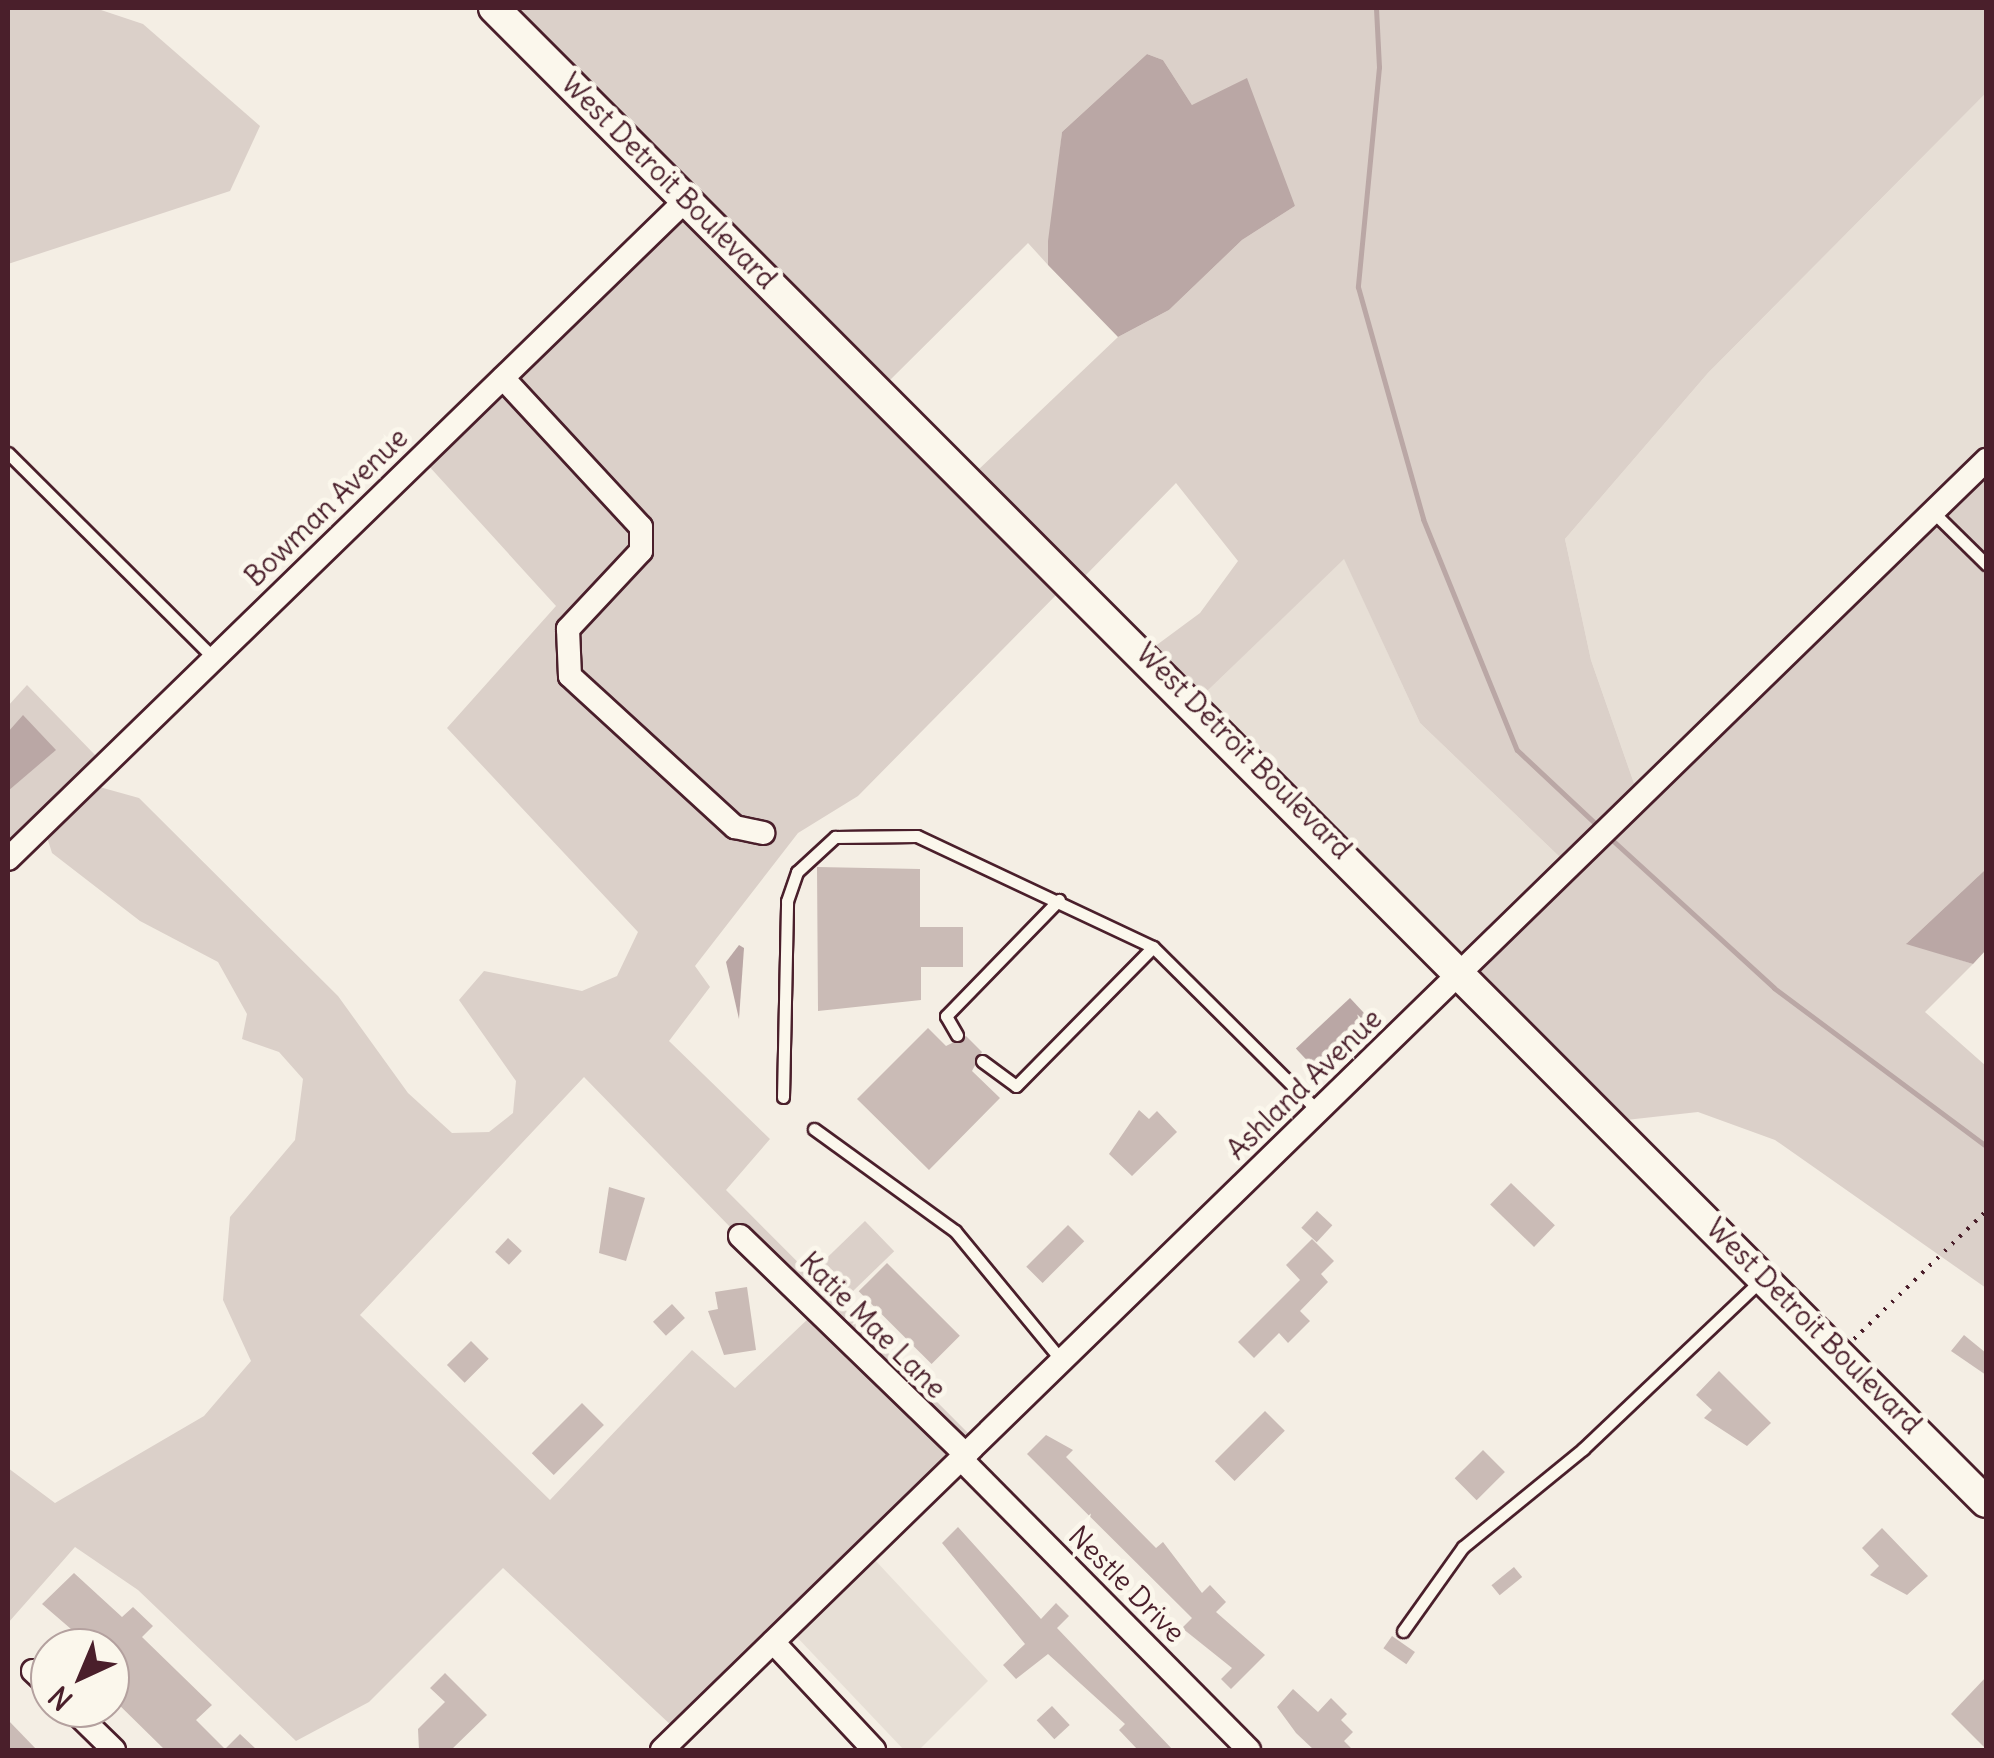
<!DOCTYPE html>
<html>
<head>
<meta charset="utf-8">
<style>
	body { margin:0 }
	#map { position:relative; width:1994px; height:1758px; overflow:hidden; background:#f4eee4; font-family:Delius,sans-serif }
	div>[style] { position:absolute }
	.built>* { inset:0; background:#e7dfd6 }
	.green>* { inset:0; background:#dbd0c9; transform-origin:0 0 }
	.water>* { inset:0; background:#baa7a5; transform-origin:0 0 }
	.stream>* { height:5px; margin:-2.5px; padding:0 2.5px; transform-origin:2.5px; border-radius:2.5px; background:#baa7a5 }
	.building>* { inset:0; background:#cabbb6; transform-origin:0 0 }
	.path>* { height:4px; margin-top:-2px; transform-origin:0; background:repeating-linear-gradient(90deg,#4a1f2b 0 2.5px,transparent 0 10.5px) }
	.roads { filter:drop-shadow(2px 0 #4a1f2b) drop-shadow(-2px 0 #4a1f2b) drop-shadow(0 2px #4a1f2b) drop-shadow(0 -2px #4a1f2b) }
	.lane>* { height:11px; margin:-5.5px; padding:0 5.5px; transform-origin:5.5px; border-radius:5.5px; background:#fbf7ec }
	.street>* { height:22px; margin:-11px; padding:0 11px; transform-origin:11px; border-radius:11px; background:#fbf7ec }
	.secondary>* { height:30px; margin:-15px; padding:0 15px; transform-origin:15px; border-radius:15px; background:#fbf7ec }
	span { translate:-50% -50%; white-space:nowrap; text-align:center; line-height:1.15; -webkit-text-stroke:10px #fbf7ec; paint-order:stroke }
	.street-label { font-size:28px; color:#4a1f2b }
	.frame { position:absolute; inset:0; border:10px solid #4a1f2b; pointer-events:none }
	.north { position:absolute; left:30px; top:1628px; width:100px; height:100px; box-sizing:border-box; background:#fbf7ec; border:2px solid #b4a19f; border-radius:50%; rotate:224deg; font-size:28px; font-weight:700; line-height:40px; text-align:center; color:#4a1f2b }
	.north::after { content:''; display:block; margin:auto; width:35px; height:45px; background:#4a1f2b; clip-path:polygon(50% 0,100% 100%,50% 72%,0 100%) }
</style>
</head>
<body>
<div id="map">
	<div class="built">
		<div style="clip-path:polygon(1986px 93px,1986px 447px,1636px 789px,1591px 660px,1565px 539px,1708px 373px)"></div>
		<div style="clip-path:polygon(1344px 558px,1420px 723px,1564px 861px,1465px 956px,1203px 695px)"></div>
		<div style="clip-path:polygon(874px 1559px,988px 1681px,919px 1750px,904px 1750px,794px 1634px)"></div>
	</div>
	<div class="green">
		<div style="clip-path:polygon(8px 8px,95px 8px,143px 24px,260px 126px,230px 191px,8px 264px)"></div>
		<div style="clip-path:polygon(509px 8px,1986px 8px,1986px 93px,1708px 373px,1565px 539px,1591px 660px,1636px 789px,1564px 861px,1420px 723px,1344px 559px,1203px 695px,1154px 647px,1200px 613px,1238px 561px,1176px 483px,1084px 577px,977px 471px,1118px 337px,1169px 310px,1242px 240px,1295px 206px,1192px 105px,1163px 60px,1147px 54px,1062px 132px,1048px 265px,1028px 243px,888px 382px)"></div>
		<div style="clip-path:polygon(686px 213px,1064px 587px,858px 796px,798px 833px,695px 966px,710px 987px,669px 1041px,770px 1139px,726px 1190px,972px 1437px,967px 1442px,741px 1223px,733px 1230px,584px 1077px,360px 1315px,550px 1500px,692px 1350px,735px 1388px,810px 1317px,951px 1457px,673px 1727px,503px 1568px,369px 1702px,296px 1741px,138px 1590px,75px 1547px,8px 1623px,8px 1468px,55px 1503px,204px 1416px,251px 1361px,223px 1300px,230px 1217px,295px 1140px,303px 1079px,279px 1052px,242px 1039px,247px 1014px,218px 962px,140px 921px,52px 853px,46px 834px,96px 786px,139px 798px,338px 996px,408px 1093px,452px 1133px,489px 1132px,513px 1113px,516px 1081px,459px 1000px,484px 971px,582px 991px,617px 976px,638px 932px,447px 728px,556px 606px,427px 464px)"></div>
		<div style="clip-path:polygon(1986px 472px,1986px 869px,1907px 943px,1973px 964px,1925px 1012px,1986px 1066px,1986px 1288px,1775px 1140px,1698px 1112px,1626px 1120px,1478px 969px)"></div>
		<div style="clip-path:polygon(27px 685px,98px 758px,8px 846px,8px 706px)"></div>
		<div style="left:865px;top:1221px;width:42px;height:69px;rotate:46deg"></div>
	</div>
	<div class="water">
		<div style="clip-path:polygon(1147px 54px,1163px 60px,1192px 105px,1247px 78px,1295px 206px,1242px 240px,1169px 310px,1118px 337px,1048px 265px,1048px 241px,1062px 132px)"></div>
		<div style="clip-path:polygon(23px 715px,56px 750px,8px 791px,8px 732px)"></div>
		<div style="clip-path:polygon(1986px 869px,1986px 950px,1973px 964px,1906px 944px)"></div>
		<div style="clip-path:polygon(739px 945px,744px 948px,739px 1019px,726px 962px)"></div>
		<div style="left:1350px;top:998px;width:26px;height:74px;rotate:47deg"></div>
	</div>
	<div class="stream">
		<div style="left:1376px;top:8px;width:59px;rotate:87.1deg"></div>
		<div style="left:1379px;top:67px;width:221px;rotate:95.5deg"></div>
		<div style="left:1358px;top:287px;width:241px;rotate:74.3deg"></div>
		<div style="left:1423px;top:519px;width:249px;rotate:67.9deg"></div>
		<div style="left:1517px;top:750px;width:112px;rotate:43.2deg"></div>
		<div style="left:1610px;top:838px;width:222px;rotate:42.4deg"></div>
		<div style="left:1774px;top:988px;width:264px;rotate:36.7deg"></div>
	</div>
	<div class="building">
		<div style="clip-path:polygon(817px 867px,920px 869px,920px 927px,963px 927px,963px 967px,921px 967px,921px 1000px,818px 1011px)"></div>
		<div style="clip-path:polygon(928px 1028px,946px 1046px,966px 1036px,982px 1052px,972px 1071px,1000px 1098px,929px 1170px,857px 1099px)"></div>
		<div style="clip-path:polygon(1139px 1110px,1149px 1119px,1157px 1111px,1177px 1132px,1132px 1176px,1109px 1154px)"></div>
		<div style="left:1511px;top:1183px;width:61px;height:30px;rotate:44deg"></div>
		<div style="clip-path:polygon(609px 1187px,645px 1198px,626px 1261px,599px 1253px)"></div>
		<div style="left:1317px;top:1211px;width:21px;height:23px;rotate:43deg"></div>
		<div style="left:1068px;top:1225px;width:23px;height:59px;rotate:45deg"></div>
		<div style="left:508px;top:1238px;width:19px;height:19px;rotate:43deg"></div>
		<div style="clip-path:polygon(1312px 1239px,1334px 1261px,1321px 1274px,1328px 1282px,1300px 1311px,1310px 1321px,1288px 1343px,1279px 1333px,1254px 1358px,1238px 1342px,1300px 1280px,1286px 1265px)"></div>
		<div style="left:887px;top:1263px;width:103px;height:40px;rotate:45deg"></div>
		<div style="clip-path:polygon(747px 1287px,756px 1350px,724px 1355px,708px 1311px,718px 1309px,715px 1292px)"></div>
		<div style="left:672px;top:1304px;width:19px;height:26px;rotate:47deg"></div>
		<div style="clip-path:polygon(1964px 1335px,1986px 1353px,1986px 1375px,1951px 1351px)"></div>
		<div style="left:471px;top:1341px;width:25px;height:34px;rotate:45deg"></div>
		<div style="clip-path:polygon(1719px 1371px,1771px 1423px,1747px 1446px,1704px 1418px,1712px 1410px,1696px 1395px)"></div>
		<div style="left:582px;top:1403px;width:31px;height:71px;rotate:45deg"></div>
		<div style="left:1265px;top:1411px;width:28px;height:71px;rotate:45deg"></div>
		<div style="clip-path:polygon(1046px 1435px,1073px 1450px,1066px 1457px,1156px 1548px,1163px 1542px,1202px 1593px,1210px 1585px,1226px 1602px,1216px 1612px,1265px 1655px,1231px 1689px,1221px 1679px,1232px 1668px,1182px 1628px,1192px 1618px,1027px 1454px)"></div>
		<div style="left:1483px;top:1450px;width:31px;height:40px;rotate:45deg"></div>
		<div style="clip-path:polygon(958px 1527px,1041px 1619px,1056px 1603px,1069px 1616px,1057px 1628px,1173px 1750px,1138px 1750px,1119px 1730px,1125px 1724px,1048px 1654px,1016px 1679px,1003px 1665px,1025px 1644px,942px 1543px)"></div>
		<div style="clip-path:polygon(1882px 1528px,1928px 1576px,1907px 1595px,1870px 1575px,1879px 1566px,1862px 1548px)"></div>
		<div style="left:1514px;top:1567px;width:13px;height:29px;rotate:51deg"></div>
		<div style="clip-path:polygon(74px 1573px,122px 1617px,133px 1607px,153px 1626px,142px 1637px,212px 1705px,196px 1720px,225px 1749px,240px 1734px,257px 1750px,165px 1750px,110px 1696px,110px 1648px,93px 1648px,42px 1604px)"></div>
		<div style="left:1392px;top:1636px;width:28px;height:15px;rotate:35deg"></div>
		<div style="clip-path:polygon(445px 1673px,487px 1715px,451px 1750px,419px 1750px,418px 1729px,445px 1702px,430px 1688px)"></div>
		<div style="clip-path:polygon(1986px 1677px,1986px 1749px,1951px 1714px)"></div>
		<div style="clip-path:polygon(1293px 1689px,1318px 1712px,1331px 1698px,1347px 1714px,1341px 1720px,1353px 1732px,1344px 1741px,1353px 1750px,1314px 1750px,1296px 1733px,1277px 1707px)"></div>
		<div style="left:1052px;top:1706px;width:26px;height:21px;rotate:47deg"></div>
		<div style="clip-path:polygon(8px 1720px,37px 1750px,8px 1750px)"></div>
	</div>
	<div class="path">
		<div style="left:1854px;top:1339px;width:184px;rotate:-44.1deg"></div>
	</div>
	<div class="roads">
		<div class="lane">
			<div style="left:8px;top:453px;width:291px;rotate:44.9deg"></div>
			<div style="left:1932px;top:511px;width:76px;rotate:44.5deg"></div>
			<div style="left:957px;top:1035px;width:22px;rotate:-120deg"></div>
			<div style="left:946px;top:1016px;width:162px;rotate:-45.8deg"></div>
			<div style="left:982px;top:1061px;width:42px;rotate:36.3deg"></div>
			<div style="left:1016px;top:1086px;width:195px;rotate:-45.4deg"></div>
			<div style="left:783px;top:1097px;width:196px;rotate:-88.8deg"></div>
			<div style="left:787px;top:901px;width:31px;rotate:-71deg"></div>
			<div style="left:797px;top:872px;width:52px;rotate:-42.6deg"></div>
			<div style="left:835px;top:837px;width:82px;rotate:-0.7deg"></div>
			<div style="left:917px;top:836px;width:261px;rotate:25.2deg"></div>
			<div style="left:1153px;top:947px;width:233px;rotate:44.8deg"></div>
			<div style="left:814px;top:1129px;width:174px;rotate:35.9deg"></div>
			<div style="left:955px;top:1231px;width:168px;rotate:50.5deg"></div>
			<div style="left:1403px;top:1631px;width:103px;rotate:-54.5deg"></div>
			<div style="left:1463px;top:1547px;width:155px;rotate:-39.2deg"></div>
			<div style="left:1583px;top:1449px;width:247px;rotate:-43.5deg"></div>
		</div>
		<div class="street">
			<div style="left:503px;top:378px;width:203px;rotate:47.2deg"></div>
			<div style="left:641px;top:527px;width:24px;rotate:90deg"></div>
			<div style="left:641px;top:551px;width:107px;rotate:133.1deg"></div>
			<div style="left:568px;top:629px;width:47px;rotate:87.6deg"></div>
			<div style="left:570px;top:676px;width:224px;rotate:42.5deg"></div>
			<div style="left:735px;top:827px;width:29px;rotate:12deg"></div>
			<div style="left:8px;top:859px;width:947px;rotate:-44.19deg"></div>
			<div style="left:740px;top:1236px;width:315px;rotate:44.1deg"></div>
			<div style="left:962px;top:1460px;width:408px;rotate:45.3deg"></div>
			<div style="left:773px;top:1642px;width:148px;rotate:46.9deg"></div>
			<div style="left:33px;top:1671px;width:23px;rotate:43deg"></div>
			<div style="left:71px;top:1708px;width:60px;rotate:44.3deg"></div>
			<div style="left:662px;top:1750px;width:1849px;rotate:-44.25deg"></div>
		</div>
		<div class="secondary">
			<div style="left:494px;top:8px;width:2111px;rotate:45.04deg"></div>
		</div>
	</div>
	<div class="street-label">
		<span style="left:669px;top:181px;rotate:45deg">West Detroit Boulevard</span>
		<span style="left:326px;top:507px;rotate:-44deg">Bowman Avenue</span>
		<span style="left:1244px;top:751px;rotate:45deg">West Detroit Boulevard</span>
		<span style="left:1304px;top:1084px;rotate:-44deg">Ashland Avenue</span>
		<span style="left:873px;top:1325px;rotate:45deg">Katie Mae Lane</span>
		<span style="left:1814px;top:1326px;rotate:45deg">West Detroit Boulevard</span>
		<span style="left:1127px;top:1584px;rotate:45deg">Nestle Drive</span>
	</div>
	<div class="frame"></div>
	<div class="north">N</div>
</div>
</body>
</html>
